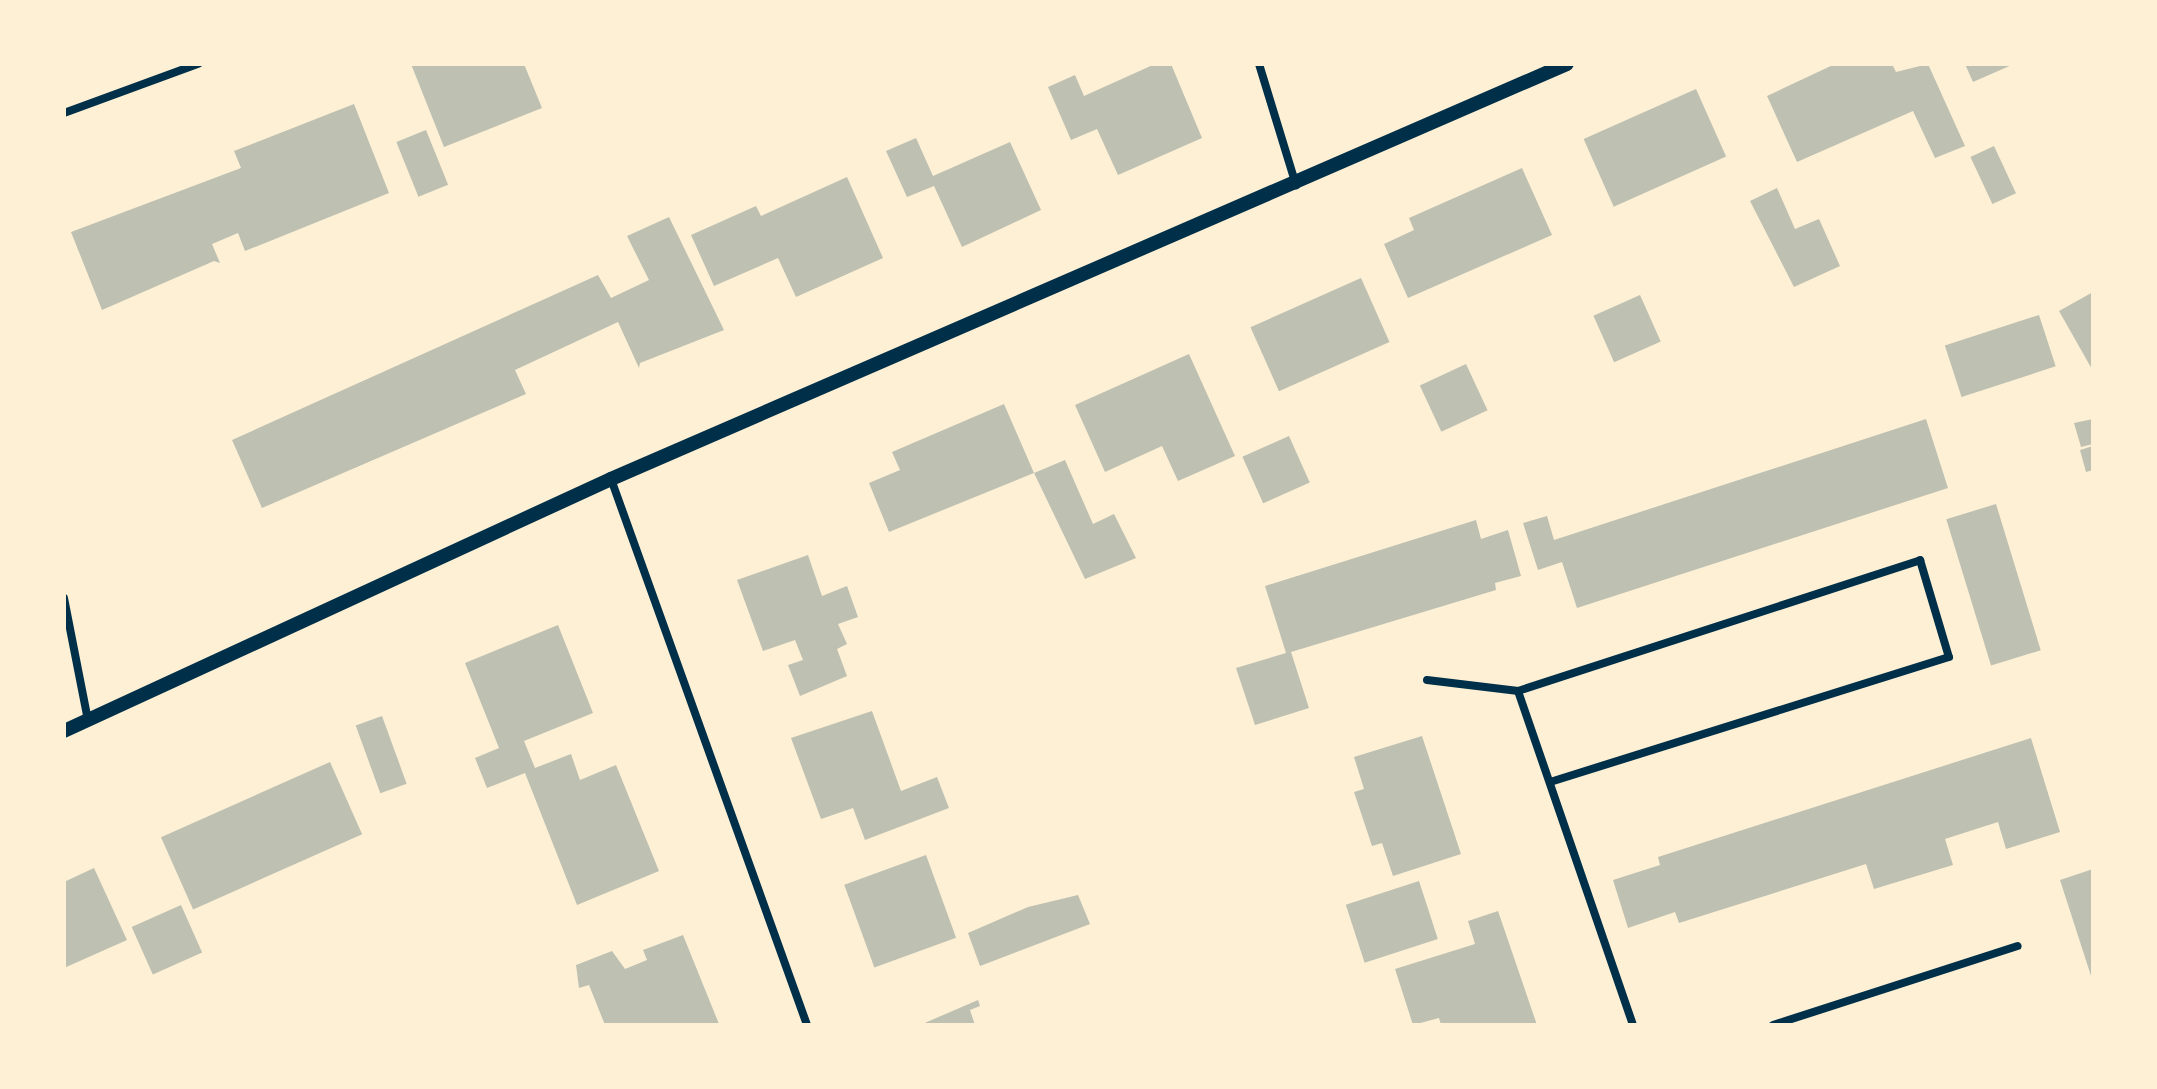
<!DOCTYPE html>
<html>
<head>
<meta charset="utf-8">
<style>
	body { margin:0 }
	#map { position:relative; width:2157px; height:1089px; overflow:hidden; background:#fdf0d5; font-family:Helvetica,sans-serif }
	div>[style] { position:absolute }
	.building>* { inset:0; background:#bec0b2; transform-origin:0 0 }
	.minor>* { height:8px; margin:-4px; padding:0 4px; transform-origin:4px; border-radius:4px; background:#003049 }
	.tertiary>* { height:14px; margin:-7px; padding:0 7px; transform-origin:7px; border-radius:7px; background:#003049 }
	span { translate:-50% -50%; white-space:nowrap; text-align:center; line-height:1.15; -webkit-text-stroke:7px #fdf0d5; paint-order:stroke }
	.frame { position:absolute; inset:0; border:66px solid #fdf0d5; pointer-events:none }
</style>
</head>
<body>
<div id="map">
	<div class="building">
		<div style="clip-path:polygon(411px 64px,524px 64px,542px 108px,444px 147px)"></div>
		<div style="clip-path:polygon(1155px 64px,1171px 64px,1202px 138px,1118px 175px,1097px 129px,1071px 140px,1048px 87px,1075px 75px,1084px 96px)"></div>
		<div style="clip-path:polygon(1835px 64px,1892px 64px,1896px 72px,1928px 64px,1965px 146px,1935px 158px,1913px 111px,1797px 162px,1767px 96px)"></div>
		<div style="clip-path:polygon(1965px 64px,2014px 64px,1973px 82px)"></div>
		<div style="left:1696px;top:89px;width:74px;height:123px;rotate:66deg"></div>
		<div style="clip-path:polygon(354px 104px,389px 193px,245px 251px,238px 233px,212px 244px,220px 263px,214px 261px,102px 310px,71px 232px,241px 168px,234px 151px)"></div>
		<div style="left:426px;top:130px;width:59px;height:32px;rotate:68deg"></div>
		<div style="clip-path:polygon(916px 138px,933px 176px,1010px 142px,1041px 210px,962px 247px,934px 186px,907px 197px,886px 151px)"></div>
		<div style="left:1994px;top:146px;width:52px;height:26px;rotate:65deg"></div>
		<div style="clip-path:polygon(1522px 168px,1552px 235px,1408px 298px,1384px 244px,1414px 230px,1409px 218px)"></div>
		<div style="clip-path:polygon(847px 177px,883px 258px,796px 297px,778px 258px,714px 286px,691px 235px,756px 206px,761px 216px)"></div>
		<div style="clip-path:polygon(1777px 188px,1795px 229px,1819px 219px,1840px 266px,1794px 287px,1750px 201px)"></div>
		<div style="clip-path:polygon(669px 217px,724px 330px,640px 363px,639px 368px,618px 322px,515px 370px,526px 394px,262px 508px,232px 440px,598px 275px,611px 298px,649px 280px,627px 236px)"></div>
		<div style="left:1361px;top:278px;width:70px;height:121px;rotate:66deg"></div>
		<div style="clip-path:polygon(2093px 292px,2093px 371px,2059px 311px)"></div>
		<div style="left:1640px;top:295px;width:51px;height:51px;rotate:66deg"></div>
		<div style="left:2039px;top:315px;width:54px;height:99px;rotate:72deg"></div>
		<div style="clip-path:polygon(1189px 354px,1235px 456px,1178px 481px,1162px 446px,1105px 472px,1075px 405px)"></div>
		<div style="left:1466px;top:364px;width:51px;height:51px;rotate:65deg"></div>
		<div style="clip-path:polygon(1004px 404px,1034px 473px,889px 532px,869px 483px,900px 470px,892px 452px)"></div>
		<div style="clip-path:polygon(1926px 419px,1948px 488px,1577px 608px,1562px 562px,1538px 570px,1523px 523px,1547px 516px,1554px 540px)"></div>
		<div style="clip-path:polygon(2093px 419px,2093px 444px,2081px 447px,2074px 423px)"></div>
		<div style="left:1289px;top:436px;width:51px;height:51px;rotate:66deg"></div>
		<div style="clip-path:polygon(2093px 446px,2093px 470px,2086px 472px,2080px 450px)"></div>
		<div style="clip-path:polygon(1065px 460px,1093px 524px,1114px 514px,1136px 558px,1085px 579px,1034px 473px)"></div>
		<div style="left:1996px;top:504px;width:153px;height:52px;rotate:73deg"></div>
		<div style="clip-path:polygon(1476px 520px,1481px 539px,1508px 530px,1521px 576px,1495px 583px,1496px 590px,1291px 652px,1309px 708px,1255px 725px,1236px 668px,1286px 653px,1265px 586px)"></div>
		<div style="clip-path:polygon(808px 555px,822px 596px,847px 586px,858px 617px,838px 624px,847px 644px,837px 649px,847px 676px,800px 696px,788px 665px,803px 660px,795px 640px,763px 651px,737px 580px)"></div>
		<div style="clip-path:polygon(558px 625px,593px 713px,524px 741px,535px 768px,571px 754px,580px 780px,616px 765px,659px 871px,577px 905px,525px 773px,487px 788px,475px 758px,499px 748px,465px 663px)"></div>
		<div style="clip-path:polygon(872px 711px,901px 791px,937px 777px,949px 808px,865px 840px,853px 808px,821px 819px,791px 738px)"></div>
		<div style="left:382px;top:716px;width:72px;height:28px;rotate:70deg"></div>
		<div style="clip-path:polygon(1422px 736px,1461px 854px,1393px 876px,1382px 843px,1372px 846px,1354px 792px,1364px 789px,1354px 757px)"></div>
		<div style="clip-path:polygon(2031px 738px,2060px 832px,2006px 849px,1998px 822px,1945px 839px,1953px 865px,1874px 889px,1866px 864px,1679px 923px,1675px 912px,1628px 928px,1613px 880px,1660px 865px,1658px 857px)"></div>
		<div style="left:330px;top:762px;width:79px;height:185px;rotate:66deg"></div>
		<div style="left:926px;top:855px;width:88px;height:87px;rotate:70deg"></div>
		<div style="clip-path:polygon(94px 868px,127px 940px,64px 968px,64px 882px)"></div>
		<div style="clip-path:polygon(2093px 869px,2093px 979px,2092px 979px,2060px 880px)"></div>
		<div style="left:1419px;top:881px;width:61px;height:77px;rotate:72deg"></div>
		<div style="clip-path:polygon(1078px 895px,1090px 924px,980px 966px,968px 933px,1028px 907px)"></div>
		<div style="left:181px;top:905px;width:52px;height:54px;rotate:66deg"></div>
		<div style="clip-path:polygon(1498px 911px,1537px 1025px,1441px 1025px,1439px 1018px,1413px 1025px,1395px 969px,1475px 944px,1468px 921px)"></div>
		<div style="clip-path:polygon(683px 935px,719px 1024px,605px 1025px,589px 985px,579px 988px,576px 965px,612px 951px,625px 969px,647px 960px,643px 950px)"></div>
		<div style="clip-path:polygon(978px 1000px,980px 1006px,970px 1010px,975px 1025px,920px 1025px)"></div>
	</div>
	<div class="minor">
		<div style="left:1259px;top:64px;width:127px;rotate:73deg"></div>
		<div style="left:64px;top:113px;width:143px;rotate:-20.1deg"></div>
		<div style="left:611px;top:479px;width:580px;rotate:70.25deg"></div>
		<div style="left:64px;top:598px;width:124px;rotate:78.9deg"></div>
		<div style="left:1427px;top:680px;width:92px;rotate:6.9deg"></div>
		<div style="left:1518px;top:691px;width:423px;rotate:-18deg"></div>
		<div style="left:1920px;top:560px;width:101px;rotate:73.4deg"></div>
		<div style="left:1949px;top:657px;width:418px;rotate:162.6deg"></div>
		<div style="left:1518px;top:691px;width:353px;rotate:71deg"></div>
		<div style="left:1773px;top:1025px;width:257px;rotate:-17.9deg"></div>
	</div>
	<div class="tertiary">
		<div style="left:64px;top:731px;width:602px;rotate:-24.74deg"></div>
		<div style="left:611px;top:479px;width:1042px;rotate:-23.47deg"></div>
	</div>
	<div class="frame"></div>
</div>
</body>
</html>
